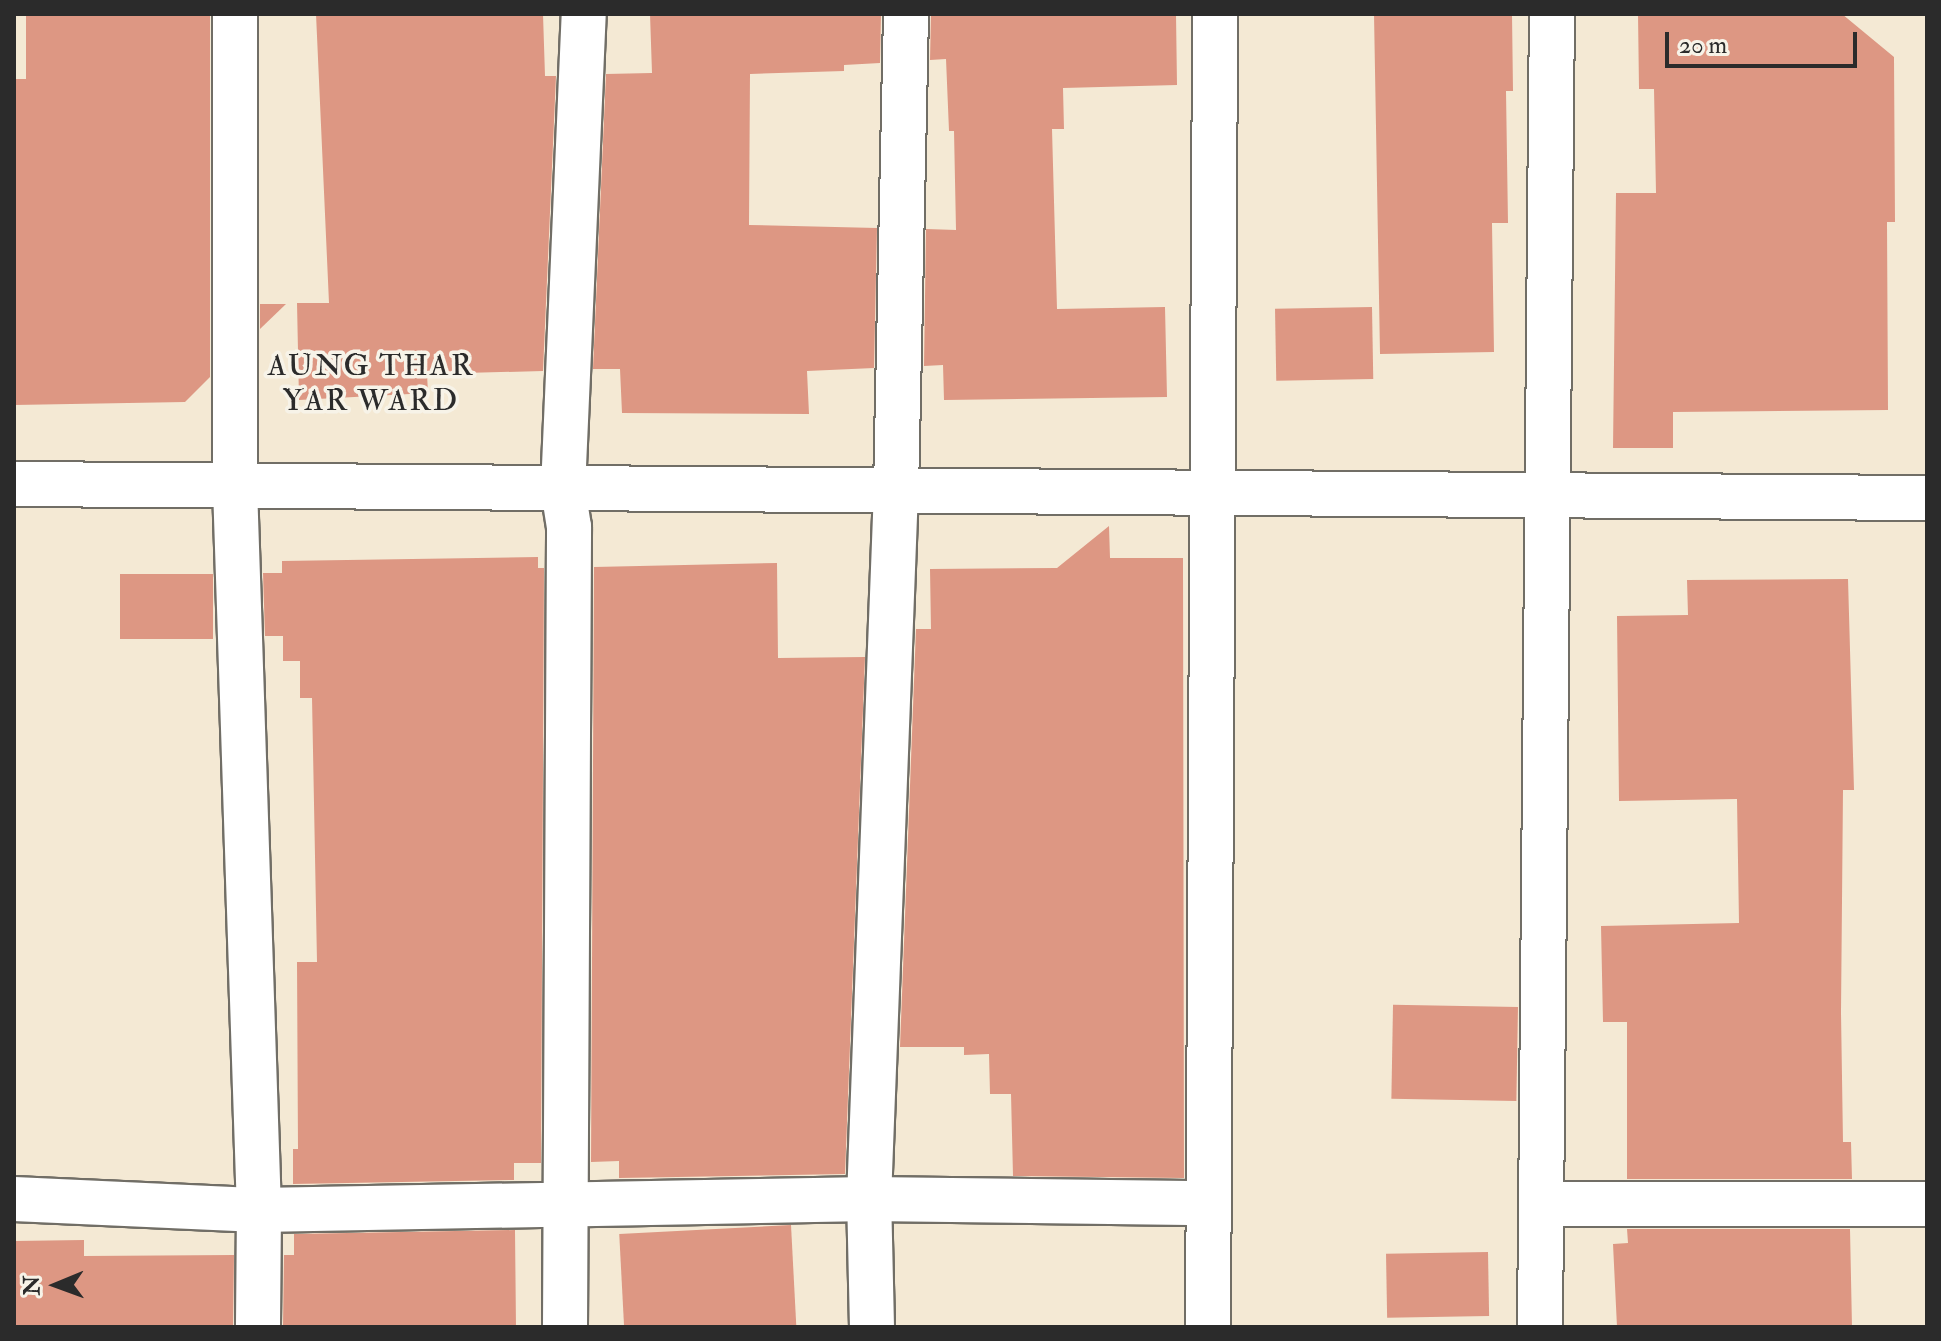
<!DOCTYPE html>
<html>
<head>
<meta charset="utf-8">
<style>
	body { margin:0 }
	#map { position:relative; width:1941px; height:1341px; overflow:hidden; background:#f4e9d4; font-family:"IM FELL Double Pica",serif }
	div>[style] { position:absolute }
	.building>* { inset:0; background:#dd9783; transform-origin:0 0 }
	.roads { filter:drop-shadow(2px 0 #716e66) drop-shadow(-2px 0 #716e66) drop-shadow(0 2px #716e66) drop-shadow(0 -2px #716e66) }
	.minor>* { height:44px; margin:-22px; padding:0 22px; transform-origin:22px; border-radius:22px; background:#fff }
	span { translate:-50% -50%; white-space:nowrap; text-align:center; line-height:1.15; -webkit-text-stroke:7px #f7f3e8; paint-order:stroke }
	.quarter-label { font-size:30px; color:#2b2b2b; letter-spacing:2px }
	.frame { position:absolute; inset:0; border:16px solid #2b2b2b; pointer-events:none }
	.north { position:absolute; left:16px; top:1245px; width:80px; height:80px; -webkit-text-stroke:6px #f7f3e8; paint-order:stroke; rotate:269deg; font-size:22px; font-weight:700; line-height:32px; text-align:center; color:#2b2b2b }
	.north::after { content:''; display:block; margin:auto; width:28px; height:36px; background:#2b2b2b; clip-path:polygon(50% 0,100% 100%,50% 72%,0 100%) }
	.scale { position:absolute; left:1665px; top:32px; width:192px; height:36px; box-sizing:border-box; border:4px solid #2b2b2b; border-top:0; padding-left:10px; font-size:24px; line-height:28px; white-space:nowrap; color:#2b2b2b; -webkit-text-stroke:6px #f7f3e8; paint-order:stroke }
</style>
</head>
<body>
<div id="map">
	<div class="building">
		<div style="clip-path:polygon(26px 14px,210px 14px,210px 377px,185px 402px,14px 405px,14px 79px,26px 79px)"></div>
		<div style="clip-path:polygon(316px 14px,543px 14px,545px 76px,556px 76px,543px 371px,427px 374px,428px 393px,299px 400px,297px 303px,329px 303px)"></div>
		<div style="clip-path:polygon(650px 14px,881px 14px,880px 63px,844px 65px,844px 71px,750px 74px,749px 225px,877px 228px,874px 368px,807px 371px,809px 414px,622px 413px,620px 369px,593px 369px,606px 74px,652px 73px)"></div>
		<div style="clip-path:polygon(931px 14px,1176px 14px,1177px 85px,1063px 88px,1064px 129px,1052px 129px,1057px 309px,1165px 307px,1167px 397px,944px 400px,943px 365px,924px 366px,926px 229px,956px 230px,954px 131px,949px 131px,946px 59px,930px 60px)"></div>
		<div style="clip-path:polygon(1374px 14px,1512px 14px,1513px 91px,1506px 91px,1508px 223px,1492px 223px,1494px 352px,1380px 354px)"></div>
		<div style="clip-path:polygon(1638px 14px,1842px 14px,1894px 57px,1895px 222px,1887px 222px,1888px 410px,1673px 412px,1673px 448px,1613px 448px,1616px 193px,1656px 193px,1654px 89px,1639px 89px)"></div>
		<div style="clip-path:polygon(260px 304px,286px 304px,260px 329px)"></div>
		<div style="left:1372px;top:307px;width:72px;height:97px;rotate:89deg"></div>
		<div style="clip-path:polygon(1109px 526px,1110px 558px,1183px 558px,1184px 1178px,1013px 1176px,1011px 1094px,990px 1094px,989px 1054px,964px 1055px,964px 1047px,900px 1047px,916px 629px,931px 629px,930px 569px,1057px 568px)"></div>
		<div style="clip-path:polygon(538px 557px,538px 568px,544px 568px,541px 1163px,514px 1163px,514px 1180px,293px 1184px,293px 1149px,298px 1149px,297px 962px,317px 962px,312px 698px,300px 698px,300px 661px,283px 661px,283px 636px,265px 636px,263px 573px,282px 573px,282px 561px)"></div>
		<div style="clip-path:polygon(777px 563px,778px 658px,865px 657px,845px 1174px,619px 1178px,619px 1161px,591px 1162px,594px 567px)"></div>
		<div style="left:120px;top:574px;width:93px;height:65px"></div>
		<div style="clip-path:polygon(1848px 579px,1854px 790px,1843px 790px,1841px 1012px,1843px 1142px,1851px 1142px,1852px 1179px,1627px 1179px,1627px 1022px,1603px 1022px,1601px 926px,1739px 923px,1737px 799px,1619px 801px,1617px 616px,1688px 615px,1687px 580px)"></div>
		<div style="left:1518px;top:1007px;width:94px;height:125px;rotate:91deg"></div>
		<div style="left:791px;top:1225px;width:102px;height:172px;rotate:87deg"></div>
		<div style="clip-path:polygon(1627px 1229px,1850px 1229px,1852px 1327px,1617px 1327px,1613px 1244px,1628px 1243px)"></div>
		<div style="clip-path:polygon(515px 1230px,516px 1327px,283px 1327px,284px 1255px,294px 1255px,294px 1234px)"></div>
		<div style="clip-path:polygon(84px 1240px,84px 1256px,234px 1255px,233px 1327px,14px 1327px,14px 1241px)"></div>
		<div style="left:1488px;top:1252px;width:64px;height:102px;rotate:89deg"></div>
	</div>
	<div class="roads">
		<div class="minor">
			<div style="left:235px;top:14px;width:473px;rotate:90deg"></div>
			<div style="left:235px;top:487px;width:723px;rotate:88.1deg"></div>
			<div style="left:259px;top:1210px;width:117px;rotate:90.5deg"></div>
			<div style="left:14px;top:484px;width:1913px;rotate:0.42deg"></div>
			<div style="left:14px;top:1199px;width:245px;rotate:2.6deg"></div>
			<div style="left:259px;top:1210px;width:610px;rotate:-1.03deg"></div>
			<div style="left:869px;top:1199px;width:340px;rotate:0.7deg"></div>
			<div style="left:1541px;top:1204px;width:386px"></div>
			<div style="left:565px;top:1327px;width:800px;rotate:-89.71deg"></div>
			<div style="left:569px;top:527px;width:38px;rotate:-99deg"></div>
			<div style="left:563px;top:489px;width:475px;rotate:-87.5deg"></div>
			<div style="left:872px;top:1327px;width:128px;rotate:-91.3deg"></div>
			<div style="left:869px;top:1199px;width:709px;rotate:-87.82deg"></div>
			<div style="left:896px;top:491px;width:477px;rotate:-88.8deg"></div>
			<div style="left:1208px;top:1327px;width:1313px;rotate:-89.69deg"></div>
			<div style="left:1540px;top:1327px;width:1313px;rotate:-89.48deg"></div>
		</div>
	</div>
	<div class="quarter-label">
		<span style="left:371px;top:383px">AUNG THAR<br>YAR WARD</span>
	</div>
	<div class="frame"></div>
	<div class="north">N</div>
	<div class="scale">20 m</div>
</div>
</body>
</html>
